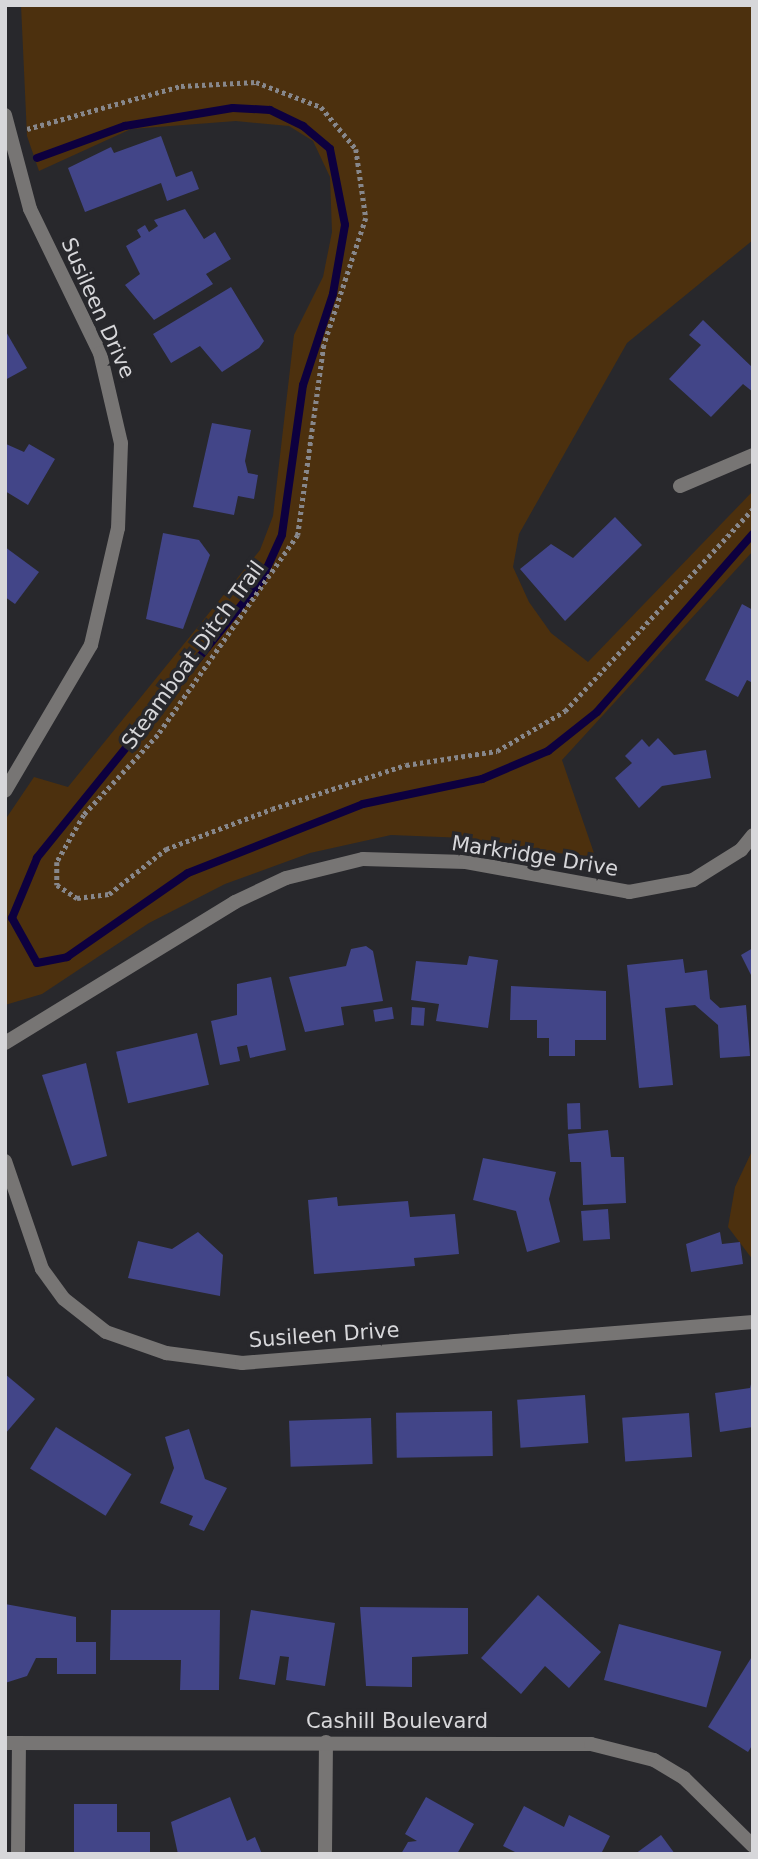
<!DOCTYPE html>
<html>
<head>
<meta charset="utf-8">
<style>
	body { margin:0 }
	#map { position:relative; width:758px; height:1859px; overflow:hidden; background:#28282c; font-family:"DejaVu Sans",sans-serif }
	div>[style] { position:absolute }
	.green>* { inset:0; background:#4c300e }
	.stream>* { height:8px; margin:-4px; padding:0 4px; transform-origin:4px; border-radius:4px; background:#0d003f }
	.building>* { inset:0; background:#424588; transform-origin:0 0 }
	.path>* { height:4.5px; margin-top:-2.25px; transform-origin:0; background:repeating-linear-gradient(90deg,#87878b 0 3.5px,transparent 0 7px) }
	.service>* { height:14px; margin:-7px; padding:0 7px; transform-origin:7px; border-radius:7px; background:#777574 }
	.minor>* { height:14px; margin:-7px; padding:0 7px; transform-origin:7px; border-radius:7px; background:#777574 }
	.tertiary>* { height:14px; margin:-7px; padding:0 7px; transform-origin:7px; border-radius:7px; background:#777574 }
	span { translate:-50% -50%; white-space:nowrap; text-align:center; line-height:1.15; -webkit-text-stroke:7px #28282c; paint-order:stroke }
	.street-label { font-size:21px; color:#d7d7da }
	.frame { position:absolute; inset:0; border:7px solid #d7d7da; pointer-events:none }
</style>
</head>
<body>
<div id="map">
	<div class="green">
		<div style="clip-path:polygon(21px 5px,753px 5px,753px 240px,627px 343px,519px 534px,513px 567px,529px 602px,551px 633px,588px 662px,753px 491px,753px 551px,562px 760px,596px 859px,466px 838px,391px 835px,310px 853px,225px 884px,149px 923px,42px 994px,5px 1005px,5px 820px,34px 777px,68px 787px,260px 550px,273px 516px,294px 335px,323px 277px,332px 232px,330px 177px,313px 141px,289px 126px,236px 121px,131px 129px,39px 171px,27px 136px)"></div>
		<div style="clip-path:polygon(753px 1149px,753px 1260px,728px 1227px,735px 1187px)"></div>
	</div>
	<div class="stream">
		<div style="left:37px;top:158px;width:94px;rotate:-20deg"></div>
		<div style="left:125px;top:126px;width:109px;rotate:-9.5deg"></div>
		<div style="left:233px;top:108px;width:37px;rotate:3deg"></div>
		<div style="left:270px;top:110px;width:37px;rotate:26deg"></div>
		<div style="left:303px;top:126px;width:35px;rotate:40deg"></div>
		<div style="left:330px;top:149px;width:77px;rotate:78.8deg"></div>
		<div style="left:345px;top:225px;width:70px;rotate:99.9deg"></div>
		<div style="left:333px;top:294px;width:96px;rotate:108.2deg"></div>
		<div style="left:303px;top:385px;width:151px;rotate:98deg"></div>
		<div style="left:282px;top:535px;width:51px;rotate:114.5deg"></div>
		<div style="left:261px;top:581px;width:356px;rotate:129deg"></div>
		<div style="left:37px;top:858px;width:65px;rotate:112.6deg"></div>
		<div style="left:12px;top:918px;width:51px;rotate:60.9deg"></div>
		<div style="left:37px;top:963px;width:31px;rotate:-11deg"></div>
		<div style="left:67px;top:957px;width:147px;rotate:-34.8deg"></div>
		<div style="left:188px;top:873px;width:188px;rotate:-21.5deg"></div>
		<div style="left:363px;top:804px;width:122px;rotate:-11.9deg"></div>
		<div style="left:482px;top:779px;width:72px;rotate:-23deg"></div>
		<div style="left:548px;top:751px;width:63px;rotate:-38.5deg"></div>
		<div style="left:597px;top:712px;width:237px;rotate:-48.8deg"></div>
	</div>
	<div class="building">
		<div style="clip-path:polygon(161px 136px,176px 177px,192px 171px,199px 189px,167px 201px,161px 183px,85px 212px,68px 168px,111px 147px,114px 153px)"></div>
		<div style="clip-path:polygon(185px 209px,204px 239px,215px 232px,231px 259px,206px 274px,213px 284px,154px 320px,125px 285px,140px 274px,126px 246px,141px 237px,137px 230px,145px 225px,149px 232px,158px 226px,154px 220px)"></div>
		<div style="clip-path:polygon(231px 287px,264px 341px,259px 348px,222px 372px,200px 346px,171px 363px,153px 334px)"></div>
		<div style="clip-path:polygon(703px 320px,753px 368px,753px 392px,743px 384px,711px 417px,669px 379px,701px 345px,689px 335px)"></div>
		<div style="clip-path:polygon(5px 330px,27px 368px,5px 380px)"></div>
		<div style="clip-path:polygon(212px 423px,251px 430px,245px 461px,248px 473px,258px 475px,254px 499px,238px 496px,234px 515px,193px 507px)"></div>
		<div style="clip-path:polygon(6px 444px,24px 452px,29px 444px,55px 459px,28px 505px,5px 491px)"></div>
		<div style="clip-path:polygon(615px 517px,642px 545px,565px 621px,520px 569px,551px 544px,573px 558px)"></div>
		<div style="clip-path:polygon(163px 533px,199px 540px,210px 555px,183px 629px,146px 619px)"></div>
		<div style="clip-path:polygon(5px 547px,39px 572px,15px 604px,5px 597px)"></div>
		<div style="clip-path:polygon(742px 604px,753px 610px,753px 683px,747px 680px,738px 697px,705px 680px)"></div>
		<div style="clip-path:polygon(658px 738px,674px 755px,706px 750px,711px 778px,662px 786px,639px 808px,615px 778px,632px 763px,625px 756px,642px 739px,649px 747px)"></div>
		<div style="clip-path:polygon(366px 946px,373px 951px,383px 1001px,341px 1007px,344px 1025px,305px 1032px,289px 977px,346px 966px,351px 949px)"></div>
		<div style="clip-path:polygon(753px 948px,753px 979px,741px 955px)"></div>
		<div style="clip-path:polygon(469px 956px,498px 960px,488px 1028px,436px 1021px,439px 1004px,411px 1000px,416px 961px,467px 965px)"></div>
		<div style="clip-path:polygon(683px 959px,685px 973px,707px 970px,710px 999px,720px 1008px,746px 1005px,750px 1056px,720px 1058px,718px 1025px,695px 1005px,665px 1008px,673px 1085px,639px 1088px,627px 965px)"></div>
		<div style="clip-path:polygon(271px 977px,286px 1050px,250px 1058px,247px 1045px,237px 1047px,240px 1061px,220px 1065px,211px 1021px,237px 1015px,237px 984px)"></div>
		<div style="clip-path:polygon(511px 986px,606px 991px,606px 1040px,575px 1040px,575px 1056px,549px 1056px,549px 1038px,537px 1038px,537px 1020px,510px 1020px)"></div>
		<div style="left:392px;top:1007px;width:12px;height:19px;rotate:81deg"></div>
		<div style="left:412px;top:1007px;width:13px;height:18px;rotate:4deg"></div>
		<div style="left:197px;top:1033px;width:53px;height:83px;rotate:77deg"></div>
		<div style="clip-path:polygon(86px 1063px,107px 1156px,72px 1166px,42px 1075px)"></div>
		<div style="left:580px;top:1103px;width:26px;height:13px;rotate:88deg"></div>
		<div style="clip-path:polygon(608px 1130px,611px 1157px,624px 1157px,626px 1203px,583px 1205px,581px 1162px,570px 1162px,568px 1134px)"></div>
		<div style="clip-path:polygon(483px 1158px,556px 1172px,549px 1199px,560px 1242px,527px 1252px,516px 1211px,473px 1200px)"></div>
		<div style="clip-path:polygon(337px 1197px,338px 1206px,408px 1201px,410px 1217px,455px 1214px,459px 1254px,414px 1258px,415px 1266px,314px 1274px,308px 1200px)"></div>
		<div style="left:608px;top:1209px;width:30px;height:27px;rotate:86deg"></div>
		<div style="clip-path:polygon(198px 1232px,223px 1255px,220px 1296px,128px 1278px,138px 1241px,172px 1249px)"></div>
		<div style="clip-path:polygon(720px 1232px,722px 1244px,740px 1242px,743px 1264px,691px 1272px,686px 1244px)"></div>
		<div style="clip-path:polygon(5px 1374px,35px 1399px,5px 1434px)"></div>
		<div style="clip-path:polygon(753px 1376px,753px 1427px,720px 1432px,715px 1393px,750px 1388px)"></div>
		<div style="left:585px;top:1395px;width:48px;height:68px;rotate:86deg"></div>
		<div style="left:492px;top:1411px;width:45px;height:96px;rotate:89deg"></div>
		<div style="left:689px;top:1413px;width:44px;height:67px;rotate:86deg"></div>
		<div style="left:371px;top:1418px;width:46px;height:82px;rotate:88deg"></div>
		<div style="left:56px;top:1427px;width:89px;height:49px;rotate:32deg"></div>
		<div style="clip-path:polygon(189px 1429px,205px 1479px,227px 1488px,204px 1531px,189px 1525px,193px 1516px,160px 1503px,174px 1468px,165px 1437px)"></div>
		<div style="clip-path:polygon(538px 1595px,601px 1652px,569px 1688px,545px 1666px,521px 1694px,481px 1658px)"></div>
		<div style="clip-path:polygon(5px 1604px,76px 1617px,76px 1642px,96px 1642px,96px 1674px,57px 1674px,57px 1658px,36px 1658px,27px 1676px,5px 1683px)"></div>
		<div style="clip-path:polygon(360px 1607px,468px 1608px,468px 1654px,412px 1657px,412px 1687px,366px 1686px)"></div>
		<div style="clip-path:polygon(111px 1610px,220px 1610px,219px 1690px,180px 1690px,181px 1660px,110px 1660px)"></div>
		<div style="clip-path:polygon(251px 1610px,335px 1623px,325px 1686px,286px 1680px,289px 1657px,280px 1656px,275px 1685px,239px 1679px)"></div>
		<div style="left:619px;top:1624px;width:106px;height:58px;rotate:15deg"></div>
		<div style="clip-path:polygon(753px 1655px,753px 1744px,748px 1752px,708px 1727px)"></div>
		<div style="clip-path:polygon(230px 1797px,247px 1841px,255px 1837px,262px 1854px,178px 1854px,171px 1822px)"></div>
		<div style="clip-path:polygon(426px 1797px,474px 1824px,457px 1854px,401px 1854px,408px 1842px,417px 1841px,405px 1834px)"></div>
		<div style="clip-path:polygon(74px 1804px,117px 1804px,117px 1832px,150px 1832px,150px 1854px,74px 1854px)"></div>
		<div style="clip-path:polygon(524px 1806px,564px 1827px,569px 1815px,610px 1836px,601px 1854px,519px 1854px,503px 1846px)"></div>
		<div style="clip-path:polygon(661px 1835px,675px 1854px,635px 1854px)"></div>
	</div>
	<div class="path">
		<div style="left:27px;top:129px;width:160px;rotate:-15.6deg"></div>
		<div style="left:181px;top:86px;width:75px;rotate:-3.1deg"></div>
		<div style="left:256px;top:82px;width:70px;rotate:21deg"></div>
		<div style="left:321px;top:107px;width:55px;rotate:50.2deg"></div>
		<div style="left:356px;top:149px;width:70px;rotate:81.8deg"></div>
		<div style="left:366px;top:218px;width:134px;rotate:108.3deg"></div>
		<div style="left:324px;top:345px;width:192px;rotate:97.8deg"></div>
		<div style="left:298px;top:535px;width:244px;rotate:125deg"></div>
		<div style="left:158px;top:735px;width:109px;rotate:132.8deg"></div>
		<div style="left:84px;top:815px;width:54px;rotate:119.9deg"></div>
		<div style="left:57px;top:862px;width:23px;rotate:90deg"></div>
		<div style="left:57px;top:885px;width:24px;rotate:33deg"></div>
		<div style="left:77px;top:898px;width:32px;rotate:-7deg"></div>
		<div style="left:109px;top:894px;width:73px;rotate:-38.3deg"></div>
		<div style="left:166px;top:849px;width:113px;rotate:-20.7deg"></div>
		<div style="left:272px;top:809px;width:141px;rotate:-18.2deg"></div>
		<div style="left:406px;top:765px;width:92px;rotate:-8.7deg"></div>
		<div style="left:497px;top:751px;width:79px;rotate:-30.5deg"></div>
		<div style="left:565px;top:711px;width:276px;rotate:-47.1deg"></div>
	</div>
	<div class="service">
		<div style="left:680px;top:486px;width:79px;rotate:-23deg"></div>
	</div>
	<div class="minor">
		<div style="left:5px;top:115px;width:97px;rotate:75.1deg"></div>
		<div style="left:30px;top:209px;width:160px;rotate:64.1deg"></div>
		<div style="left:100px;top:353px;width:92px;rotate:76.9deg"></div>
		<div style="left:121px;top:443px;width:85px;rotate:92deg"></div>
		<div style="left:118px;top:528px;width:120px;rotate:103deg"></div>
		<div style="left:91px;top:645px;width:169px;rotate:120.5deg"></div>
		<div style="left:5px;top:1043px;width:270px;rotate:-31.5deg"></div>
		<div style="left:235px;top:902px;width:56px;rotate:-25.2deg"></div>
		<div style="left:286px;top:878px;width:79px;rotate:-13.9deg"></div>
		<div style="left:363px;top:859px;width:103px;rotate:1.7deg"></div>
		<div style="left:466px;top:862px;width:166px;rotate:10.4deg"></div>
		<div style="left:629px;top:892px;width:65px;rotate:-10.6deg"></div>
		<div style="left:693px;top:880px;width:57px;rotate:-32deg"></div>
		<div style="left:741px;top:850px;width:19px;rotate:-51deg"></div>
		<div style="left:5px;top:1161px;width:114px;rotate:71.1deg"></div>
		<div style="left:42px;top:1269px;width:37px;rotate:54deg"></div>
		<div style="left:64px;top:1299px;width:53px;rotate:38.2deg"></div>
		<div style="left:106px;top:1332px;width:64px;rotate:19.3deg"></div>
		<div style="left:166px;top:1353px;width:77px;rotate:7.5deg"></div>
		<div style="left:242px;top:1363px;width:513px;rotate:-4.59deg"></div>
		<div style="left:18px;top:1854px;width:111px;rotate:-89.5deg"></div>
		<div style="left:325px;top:1854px;width:112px;rotate:-89.5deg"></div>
	</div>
	<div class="tertiary">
		<div style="left:5px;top:1743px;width:586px;rotate:0.1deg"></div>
		<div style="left:591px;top:1744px;width:65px;rotate:14.3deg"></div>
		<div style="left:654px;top:1760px;width:35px;rotate:31deg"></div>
		<div style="left:684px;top:1778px;width:97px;rotate:44.6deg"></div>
	</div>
	<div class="street-label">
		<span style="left:98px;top:308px;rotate:66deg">Susileen Drive</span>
		<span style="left:193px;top:655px;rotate:-54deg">Steamboat Ditch Trail</span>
		<span style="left:535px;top:856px;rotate:9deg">Markridge Drive</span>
		<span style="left:324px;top:1335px;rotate:-4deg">Susileen Drive</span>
		<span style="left:397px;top:1721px">Cashill Boulevard</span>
	</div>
	<div class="frame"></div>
</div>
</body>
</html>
